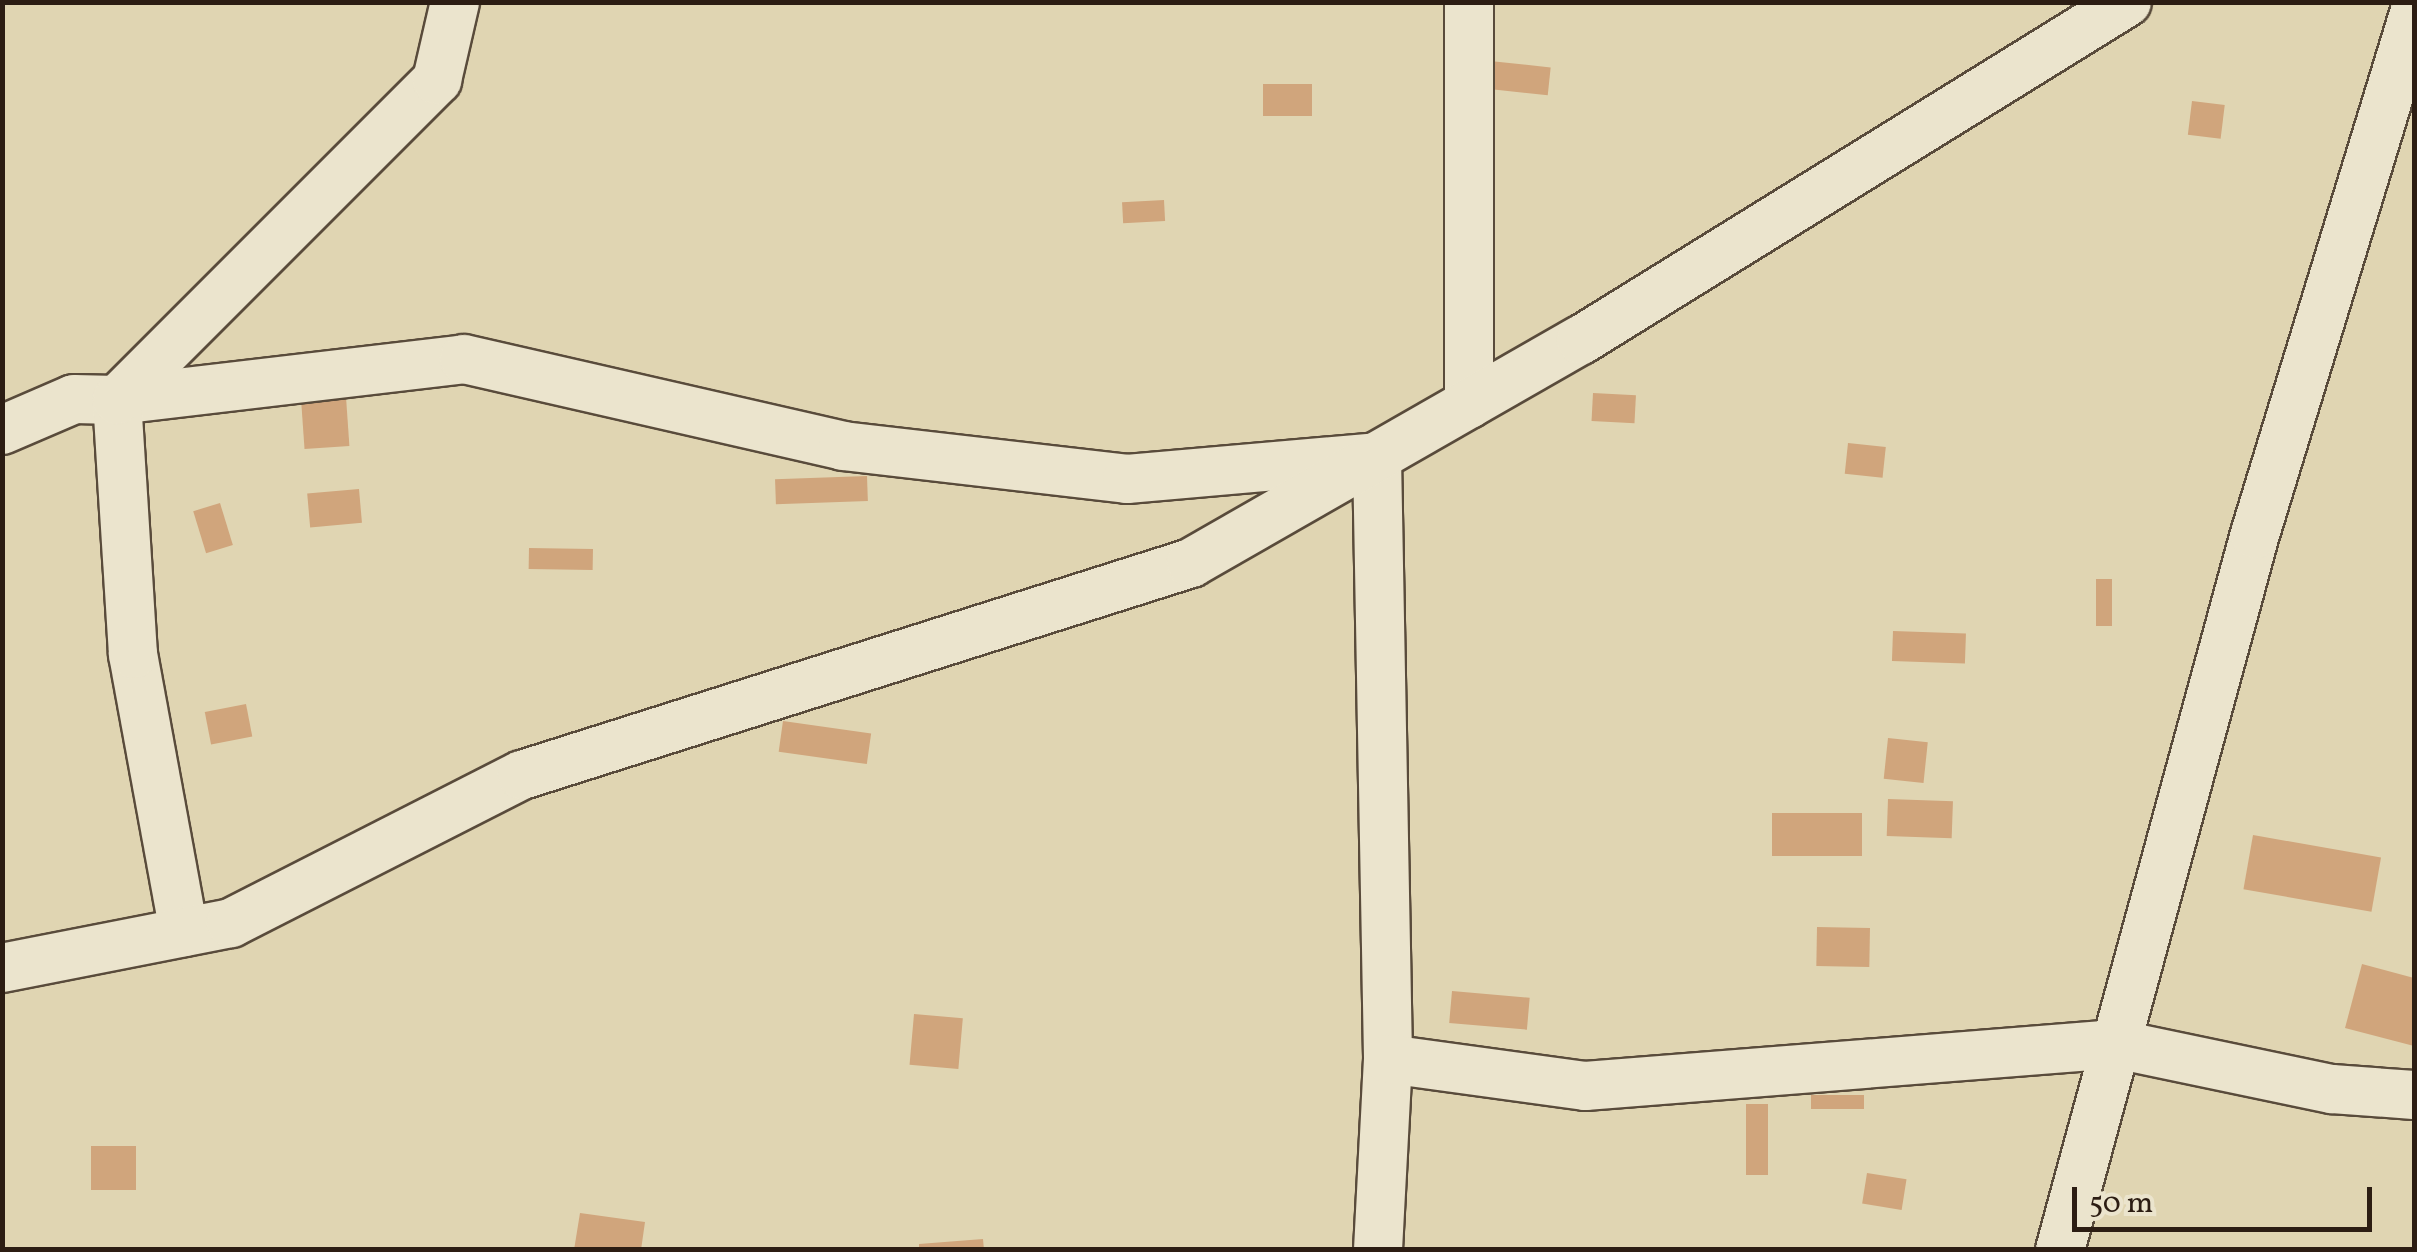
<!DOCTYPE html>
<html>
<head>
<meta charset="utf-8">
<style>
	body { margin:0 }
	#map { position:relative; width:2417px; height:1252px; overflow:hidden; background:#e0d5b2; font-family:Vollkorn,serif }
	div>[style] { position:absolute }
	.building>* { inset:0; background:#d0a57c; transform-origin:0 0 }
	.roads { filter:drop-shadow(2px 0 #594b3b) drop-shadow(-2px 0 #594b3b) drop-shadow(0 2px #594b3b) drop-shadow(0 -2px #594b3b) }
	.street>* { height:48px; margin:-24px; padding:0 24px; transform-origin:24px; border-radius:24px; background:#ebe4cd }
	span { translate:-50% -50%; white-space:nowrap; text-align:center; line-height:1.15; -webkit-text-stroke:9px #ebe4cd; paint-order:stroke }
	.frame { position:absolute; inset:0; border:5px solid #2c1d13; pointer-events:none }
	.scale { position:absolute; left:2072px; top:1187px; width:300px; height:45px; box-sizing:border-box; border:5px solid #2c1d13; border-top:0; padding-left:12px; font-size:30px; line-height:35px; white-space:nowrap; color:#2c1d13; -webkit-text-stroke:8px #ebe4cd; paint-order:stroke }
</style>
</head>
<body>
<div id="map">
	<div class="building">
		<div style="left:1490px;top:61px;width:61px;height:28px;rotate:6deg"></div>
		<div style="left:1312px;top:84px;width:32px;height:49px;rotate:90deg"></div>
		<div style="left:2192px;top:101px;width:33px;height:34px;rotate:7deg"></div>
		<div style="left:1164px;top:200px;width:21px;height:42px;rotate:87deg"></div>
		<div style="left:1593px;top:393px;width:43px;height:28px;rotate:3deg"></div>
		<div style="left:346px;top:397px;width:49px;height:45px;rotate:86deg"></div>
		<div style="left:1848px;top:443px;width:38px;height:31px;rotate:6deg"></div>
		<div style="left:867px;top:476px;width:25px;height:92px;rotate:88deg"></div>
		<div style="left:359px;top:489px;width:34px;height:52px;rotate:85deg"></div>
		<div style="left:220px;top:503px;width:44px;height:28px;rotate:73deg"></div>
		<div style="left:529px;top:548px;width:64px;height:21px;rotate:1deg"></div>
		<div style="left:2096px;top:579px;width:16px;height:47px"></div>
		<div style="left:1893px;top:631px;width:73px;height:30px;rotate:2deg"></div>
		<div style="left:246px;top:704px;width:33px;height:42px;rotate:79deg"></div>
		<div style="left:783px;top:721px;width:89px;height:31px;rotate:8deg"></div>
		<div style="left:1888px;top:738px;width:40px;height:41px;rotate:6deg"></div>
		<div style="left:1888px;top:799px;width:65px;height:37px;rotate:2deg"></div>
		<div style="left:1862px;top:813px;width:43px;height:90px;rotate:90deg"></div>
		<div style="left:2253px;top:835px;width:130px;height:55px;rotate:10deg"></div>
		<div style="left:1817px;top:927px;width:53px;height:39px;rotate:1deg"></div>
		<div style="clip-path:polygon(2362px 964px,2414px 978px,2414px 1046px,2345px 1028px)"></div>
		<div style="left:1452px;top:991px;width:78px;height:32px;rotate:5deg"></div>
		<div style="left:914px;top:1014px;width:49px;height:51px;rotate:5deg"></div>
		<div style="left:1864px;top:1095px;width:14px;height:53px;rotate:90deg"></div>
		<div style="left:1746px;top:1104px;width:22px;height:71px"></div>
		<div style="left:91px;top:1146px;width:45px;height:44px"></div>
		<div style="left:1867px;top:1173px;width:40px;height:31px;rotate:9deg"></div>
		<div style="clip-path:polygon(580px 1213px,645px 1222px,641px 1250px,574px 1250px)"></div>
		<div style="clip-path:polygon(983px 1239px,984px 1250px,919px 1250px,919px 1244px)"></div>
	</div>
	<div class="roads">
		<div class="street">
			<div style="left:1469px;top:2px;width:402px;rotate:90deg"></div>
			<div style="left:2px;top:430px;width:78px;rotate:-23.3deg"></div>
			<div style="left:74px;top:399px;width:43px;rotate:1.3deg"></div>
			<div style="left:117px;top:400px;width:349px;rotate:-6.7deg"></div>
			<div style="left:464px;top:359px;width:389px;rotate:12.9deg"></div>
			<div style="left:843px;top:446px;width:286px;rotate:6.6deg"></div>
			<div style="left:1127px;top:479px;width:251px;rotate:-5deg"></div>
			<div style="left:1377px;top:457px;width:602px;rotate:88.95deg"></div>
			<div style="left:1388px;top:1059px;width:191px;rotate:93deg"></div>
			<div style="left:184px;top:932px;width:283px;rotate:-100.4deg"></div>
			<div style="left:133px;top:654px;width:255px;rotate:-93.6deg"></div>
			<div style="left:117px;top:400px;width:453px;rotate:-45deg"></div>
			<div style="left:437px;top:80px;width:80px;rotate:-77deg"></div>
			<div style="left:2px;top:968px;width:233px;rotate:-11.1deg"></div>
			<div style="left:231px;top:923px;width:326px;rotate:-27deg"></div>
			<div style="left:522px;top:775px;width:702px;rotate:-17.58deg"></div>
			<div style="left:1191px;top:563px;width:449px;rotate:-29.8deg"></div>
			<div style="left:1581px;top:340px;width:642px;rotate:-31.76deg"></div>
			<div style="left:1388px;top:1059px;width:199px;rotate:7.8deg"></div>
			<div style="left:1585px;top:1086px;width:533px;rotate:-4.52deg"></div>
			<div style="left:2116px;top:1044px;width:221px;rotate:11.8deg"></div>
			<div style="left:2332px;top:1089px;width:82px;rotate:4.2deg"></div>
			<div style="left:2060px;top:1250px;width:742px;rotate:-74.77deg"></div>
			<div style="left:2255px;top:534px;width:544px;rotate:-73deg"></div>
		</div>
	</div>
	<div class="frame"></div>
	<div class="scale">50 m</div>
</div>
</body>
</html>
